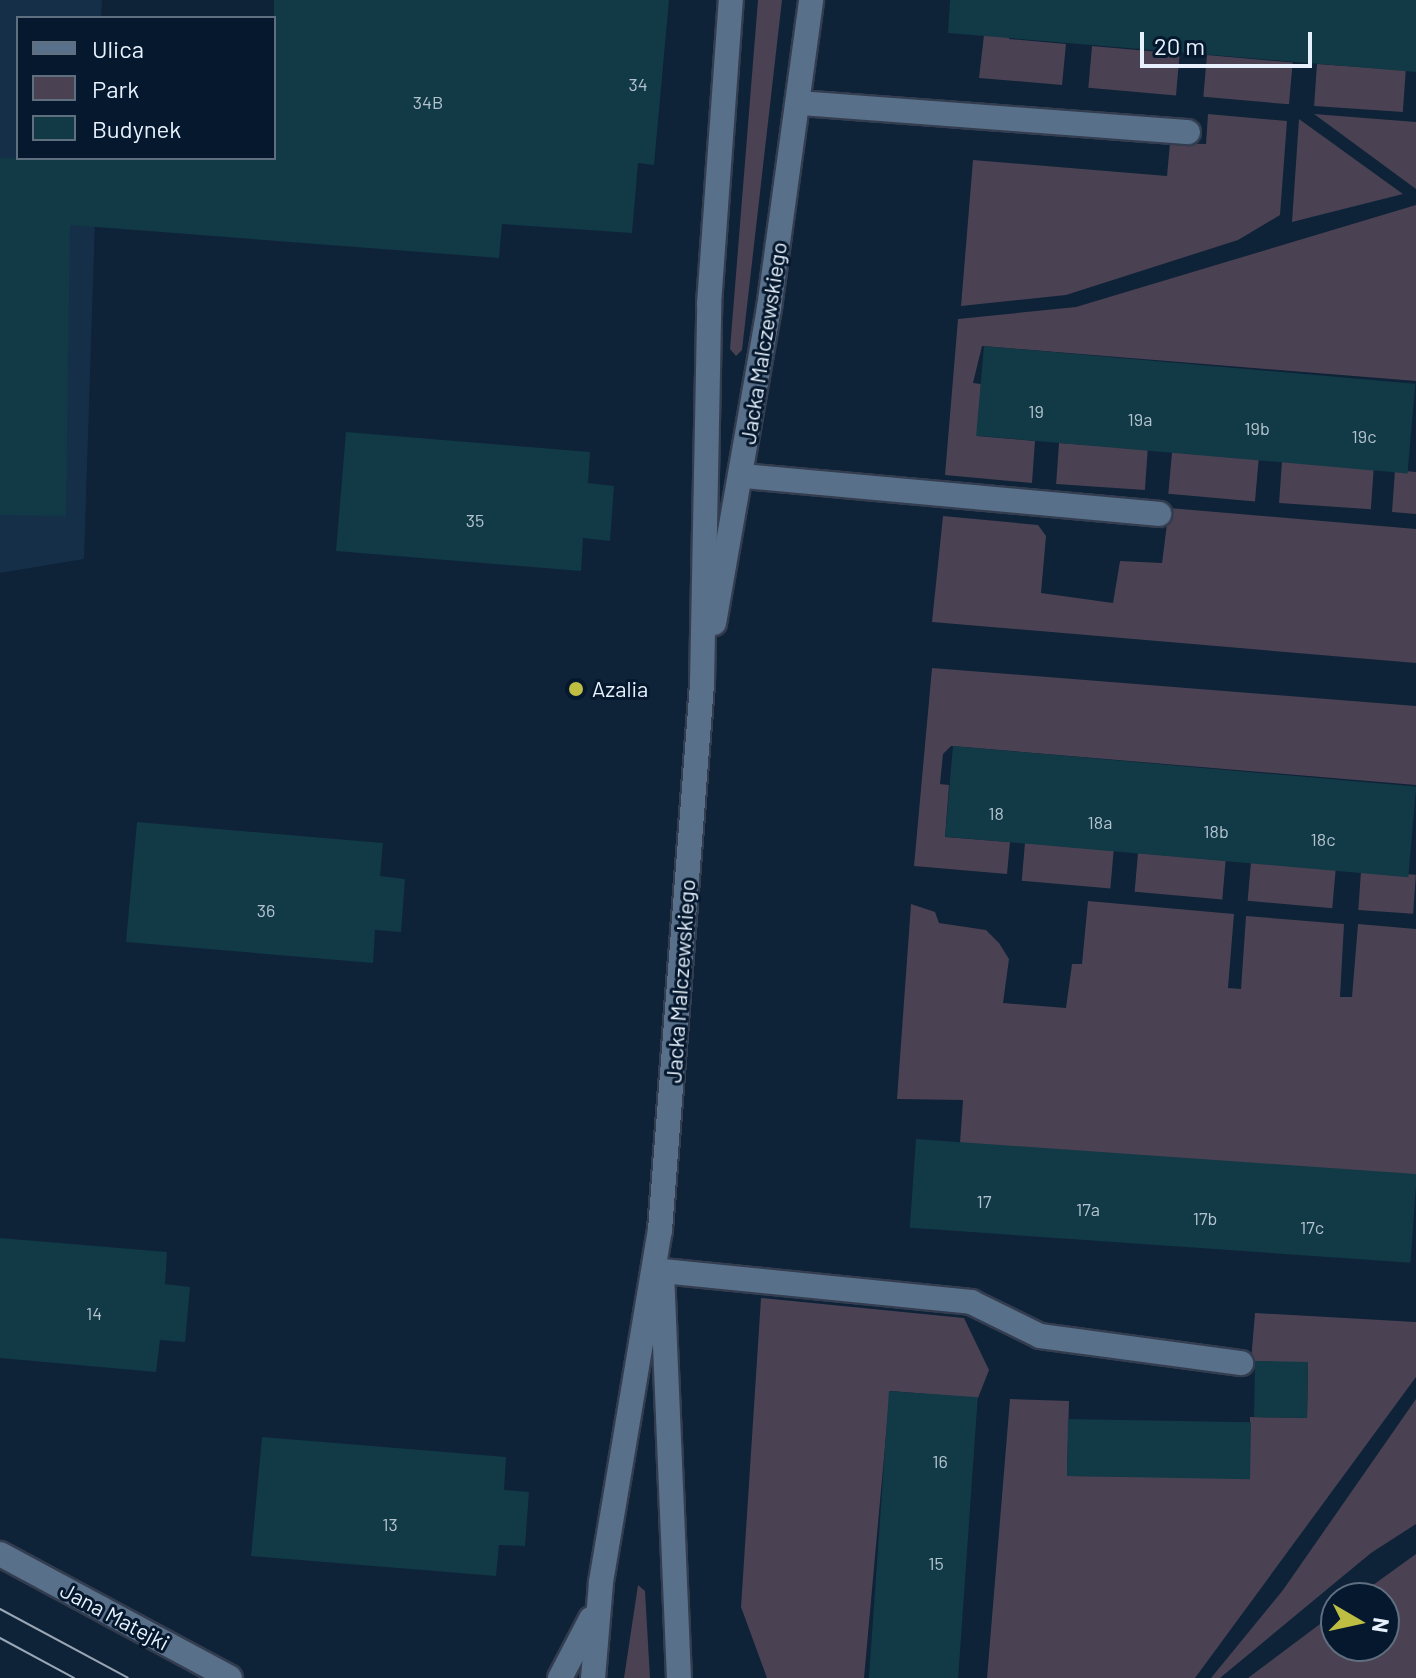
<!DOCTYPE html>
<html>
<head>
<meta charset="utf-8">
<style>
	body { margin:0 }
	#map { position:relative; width:1416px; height:1678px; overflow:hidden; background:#0e2238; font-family:Barlow,sans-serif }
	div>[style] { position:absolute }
	.built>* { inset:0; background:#152f49 }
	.green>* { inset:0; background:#4a4153; transform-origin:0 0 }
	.building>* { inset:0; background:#123946; transform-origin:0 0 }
	.roads { filter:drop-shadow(2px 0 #333d4f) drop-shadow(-2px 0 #333d4f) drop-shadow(0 2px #333d4f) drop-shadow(0 -2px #333d4f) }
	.lane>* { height:24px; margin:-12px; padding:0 12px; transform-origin:12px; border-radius:12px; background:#59708a }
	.secondary>* { height:24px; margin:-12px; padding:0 12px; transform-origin:12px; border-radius:12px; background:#59708a }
	.tram>* { height:2px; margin:-1px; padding:0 1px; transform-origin:1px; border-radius:1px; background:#98a6b5 }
	.dots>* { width:22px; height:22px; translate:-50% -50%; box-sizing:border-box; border:4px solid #05182d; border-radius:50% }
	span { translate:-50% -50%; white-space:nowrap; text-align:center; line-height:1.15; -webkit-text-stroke:6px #05182d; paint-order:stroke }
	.number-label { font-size:18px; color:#b2c3cf }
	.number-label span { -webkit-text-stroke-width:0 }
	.street-label { font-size:22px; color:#e7f1fd }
	.poi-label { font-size:22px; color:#e7f1fd }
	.left { translate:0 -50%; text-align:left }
	.legend { position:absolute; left:16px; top:16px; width:260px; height:144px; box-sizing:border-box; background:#05182d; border:2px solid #5f6f80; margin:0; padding:10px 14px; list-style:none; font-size:24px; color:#e7f1fd }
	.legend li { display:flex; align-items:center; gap:16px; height:40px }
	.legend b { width:40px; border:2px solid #5f6f80 }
	.north { position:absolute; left:1320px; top:1582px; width:80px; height:80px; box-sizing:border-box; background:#05182d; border:2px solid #5f6f80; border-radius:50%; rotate:99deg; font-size:22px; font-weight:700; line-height:32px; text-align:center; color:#e7f1fd }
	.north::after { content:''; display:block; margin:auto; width:28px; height:36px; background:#bebf42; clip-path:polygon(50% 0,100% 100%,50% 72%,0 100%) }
	.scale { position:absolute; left:1140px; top:32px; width:172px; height:36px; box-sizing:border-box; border:4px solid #e7f1fd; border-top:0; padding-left:10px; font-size:24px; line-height:28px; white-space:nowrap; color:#e7f1fd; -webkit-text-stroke:6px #05182d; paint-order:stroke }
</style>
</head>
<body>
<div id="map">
	<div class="built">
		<div style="clip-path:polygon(0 0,102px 0,101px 18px,18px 18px,18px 158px,97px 158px,84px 559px,0 573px)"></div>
	</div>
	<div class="green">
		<div style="clip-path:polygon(758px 0,782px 0,742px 350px,736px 356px,730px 349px)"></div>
		<div style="clip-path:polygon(988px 0,1012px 0,1009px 39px,1066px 44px,1062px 85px,979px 78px)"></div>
		<div style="left:1092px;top:46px;width:88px;height:42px;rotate:5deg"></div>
		<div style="left:1207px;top:55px;width:86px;height:42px;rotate:5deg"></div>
		<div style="left:1317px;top:64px;width:89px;height:42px;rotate:4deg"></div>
		<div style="clip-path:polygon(1208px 114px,1287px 121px,1280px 215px,1238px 240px,1066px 295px,961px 306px,973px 160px,1167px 176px,1170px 143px,1206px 144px)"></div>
		<div style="clip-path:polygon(1314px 114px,1416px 122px,1416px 189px)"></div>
		<div style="clip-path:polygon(1299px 119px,1403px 194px,1292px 222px)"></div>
		<div style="clip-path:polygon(1416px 205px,1416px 381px,982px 346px,973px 383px,981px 384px,977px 436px,1035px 441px,1032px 483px,945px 475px,958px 319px,1076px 307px)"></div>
		<div style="left:1059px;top:443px;width:89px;height:41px;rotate:4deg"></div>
		<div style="left:1172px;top:452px;width:87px;height:42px;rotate:5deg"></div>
		<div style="left:1282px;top:461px;width:92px;height:42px;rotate:4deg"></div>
		<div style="clip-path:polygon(1395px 470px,1416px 472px,1416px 514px,1392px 512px)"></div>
		<div style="clip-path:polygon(1169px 508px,1416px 529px,1416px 663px,932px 622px,943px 516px,1038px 525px,1046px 536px,1041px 593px,1113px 603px,1120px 561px,1162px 563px)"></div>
		<div style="clip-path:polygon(932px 668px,1416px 706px,1416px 785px,951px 746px,943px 754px,940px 784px,949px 785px,945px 837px,1010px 842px,1007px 874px,914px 866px)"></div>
		<div style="left:1025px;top:843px;width:89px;height:38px;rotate:5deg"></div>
		<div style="left:1138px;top:853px;width:88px;height:39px;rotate:5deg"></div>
		<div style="left:1251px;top:862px;width:85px;height:39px;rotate:5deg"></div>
		<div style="left:1361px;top:871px;width:55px;height:39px;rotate:4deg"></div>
		<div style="clip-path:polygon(1088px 901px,1234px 914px,1228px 988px,1241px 989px,1246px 916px,1344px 924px,1340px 997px,1352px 997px,1358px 924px,1416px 929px,1416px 1178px,960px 1143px,963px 1100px,897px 1099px,911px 904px,935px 912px,939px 923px,986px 930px,999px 943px,1009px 959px,1003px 1003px,1066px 1008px,1072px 964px,1082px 964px)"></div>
		<div style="clip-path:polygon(761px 1298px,964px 1318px,989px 1370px,978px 1398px,890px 1391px,864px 1678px,767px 1678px,741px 1607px)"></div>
		<div style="clip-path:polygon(1255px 1313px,1416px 1322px,1416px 1377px,1195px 1678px,987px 1678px,1010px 1399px,1069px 1401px,1067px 1476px,1250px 1477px,1250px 1417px,1307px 1418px,1308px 1363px,1251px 1361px)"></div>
		<div style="clip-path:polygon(1416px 1399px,1416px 1524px,1371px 1553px,1220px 1678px,1211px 1678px,1283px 1590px)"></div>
		<div style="clip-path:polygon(1416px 1554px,1416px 1678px,1248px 1678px,1336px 1612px,1336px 1646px,1384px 1646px,1384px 1598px,1355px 1598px)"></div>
		<div style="clip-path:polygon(638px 1585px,645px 1591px,650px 1678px,624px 1678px)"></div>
	</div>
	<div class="building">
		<div style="clip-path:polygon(274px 0,669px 0,654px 165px,638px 163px,632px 233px,502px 224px,499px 258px,70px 225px,66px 516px,0 515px,0 158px,274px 158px)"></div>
		<div style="clip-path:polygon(950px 0,1416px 0,1416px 72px,948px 33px)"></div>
		<div style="left:984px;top:346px;width:433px;height:90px;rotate:5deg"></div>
		<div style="clip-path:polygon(346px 432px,590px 452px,588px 483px,614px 486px,610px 541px,583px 538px,581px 571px,336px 551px)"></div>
		<div style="left:953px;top:746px;width:465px;height:91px;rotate:5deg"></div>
		<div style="clip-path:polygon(137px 822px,383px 843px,380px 876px,405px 879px,401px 932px,375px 930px,373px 963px,126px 942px)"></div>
		<div style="left:916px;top:1139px;width:502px;height:89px;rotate:4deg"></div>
		<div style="clip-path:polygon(0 1238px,167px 1252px,165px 1284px,190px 1287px,185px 1342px,160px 1340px,156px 1372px,0 1358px)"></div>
		<div style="left:1255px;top:1361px;width:53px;height:56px;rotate:1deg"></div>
		<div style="left:889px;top:1391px;width:89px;height:288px;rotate:4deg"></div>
		<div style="left:1068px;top:1419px;width:183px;height:57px;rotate:1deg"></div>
		<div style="clip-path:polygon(262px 1437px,506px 1457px,504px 1490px,529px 1492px,525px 1546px,499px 1545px,496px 1576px,251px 1556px)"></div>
	</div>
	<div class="roads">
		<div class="lane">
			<div style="left:800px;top:103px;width:389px;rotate:4.3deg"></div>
			<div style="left:743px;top:476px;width:418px;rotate:5.2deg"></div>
			<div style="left:662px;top:1271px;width:311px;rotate:5.7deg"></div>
			<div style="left:971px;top:1302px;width:77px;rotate:26.2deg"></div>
			<div style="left:1040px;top:1336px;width:203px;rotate:7.7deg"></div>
		</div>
		<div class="secondary">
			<div style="left:714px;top:623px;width:320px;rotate:-80.1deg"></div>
			<div style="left:769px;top:308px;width:311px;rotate:-82.2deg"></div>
			<div style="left:662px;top:1273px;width:405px;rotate:87.6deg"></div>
			<div style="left:0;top:1554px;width:261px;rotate:28.3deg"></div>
			<div style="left:560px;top:1678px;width:67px;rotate:-62.3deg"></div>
			<div style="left:593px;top:1678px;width:96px;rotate:-85.2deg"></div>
			<div style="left:601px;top:1582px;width:357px;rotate:-80.5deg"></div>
			<div style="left:660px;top:1230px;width:548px;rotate:-85.6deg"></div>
			<div style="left:702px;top:684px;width:380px;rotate:-88.9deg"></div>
			<div style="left:709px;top:304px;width:305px;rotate:-85.9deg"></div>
		</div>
	</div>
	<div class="tram">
		<div style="left:0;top:1609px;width:145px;rotate:28.3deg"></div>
		<div style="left:0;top:1638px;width:84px;rotate:28.4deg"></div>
	</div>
	<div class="dots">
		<div style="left:576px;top:689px;background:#bebf42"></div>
	</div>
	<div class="number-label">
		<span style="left:638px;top:84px">34</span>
		<span style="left:428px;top:102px">34B</span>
		<span style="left:1036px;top:411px">19</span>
		<span style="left:1140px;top:419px">19a</span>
		<span style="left:1257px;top:428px">19b</span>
		<span style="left:1364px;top:436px">19c</span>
		<span style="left:475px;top:520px">35</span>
		<span style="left:996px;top:813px">18</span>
		<span style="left:1100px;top:822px">18a</span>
		<span style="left:1216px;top:831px">18b</span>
		<span style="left:1323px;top:839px">18c</span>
		<span style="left:266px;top:910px">36</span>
		<span style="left:984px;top:1201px">17</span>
		<span style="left:1088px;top:1209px">17a</span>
		<span style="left:1205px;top:1218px">17b</span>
		<span style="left:1312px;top:1227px">17c</span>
		<span style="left:94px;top:1313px">14</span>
		<span style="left:940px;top:1461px">16</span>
		<span style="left:390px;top:1524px">13</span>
		<span style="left:936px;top:1563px">15</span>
	</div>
	<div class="street-label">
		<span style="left:763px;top:343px;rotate:-81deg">Jacka Malczewskiego</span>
		<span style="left:680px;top:981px;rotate:-86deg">Jacka Malczewskiego</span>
		<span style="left:115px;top:1616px;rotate:28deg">Jana Matejki</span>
	</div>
	<div class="poi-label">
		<span class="left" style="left:592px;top:689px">Azalia</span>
	</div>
	<ul class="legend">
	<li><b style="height:10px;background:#59708a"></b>Ulica</li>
	<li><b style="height:22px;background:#4a4153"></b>Park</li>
	<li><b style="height:22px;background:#123946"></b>Budynek</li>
	</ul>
	<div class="north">N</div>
	<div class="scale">20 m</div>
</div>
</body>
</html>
